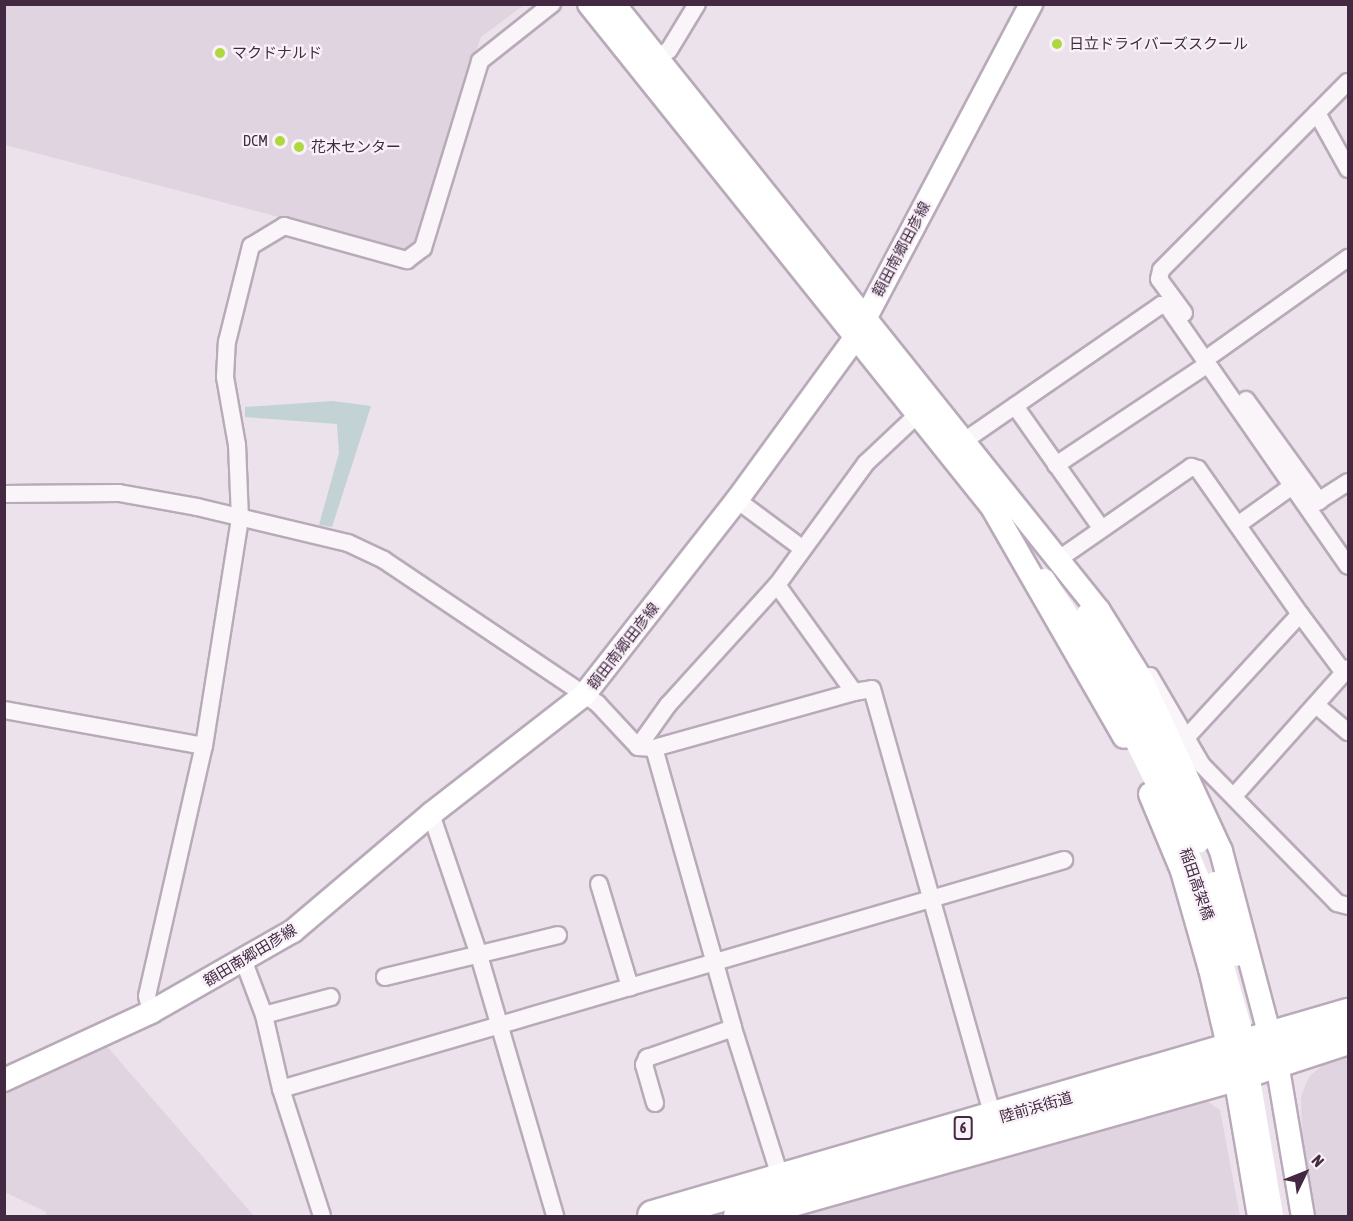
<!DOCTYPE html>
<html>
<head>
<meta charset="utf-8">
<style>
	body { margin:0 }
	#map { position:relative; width:1353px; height:1221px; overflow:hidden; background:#ebe2eb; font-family:"Asap Condensed","Noto Sans JP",sans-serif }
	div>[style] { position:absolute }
	.built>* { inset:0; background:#e0d4e0 }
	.green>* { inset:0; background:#c2d2d5 }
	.roads { filter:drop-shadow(2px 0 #b9aab9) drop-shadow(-2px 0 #b9aab9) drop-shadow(0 2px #b9aab9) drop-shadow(0 -2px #b9aab9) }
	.street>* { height:16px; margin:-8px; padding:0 8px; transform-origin:8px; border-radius:8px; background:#f9f5f9 }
	.secondary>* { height:22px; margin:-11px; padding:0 11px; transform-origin:11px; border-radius:11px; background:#fff }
	.highway>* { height:30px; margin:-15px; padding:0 15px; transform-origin:15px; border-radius:15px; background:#fff }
	.secondary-bridge>* { height:22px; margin:-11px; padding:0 11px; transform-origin:11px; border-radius:11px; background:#fff }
	.dots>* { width:16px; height:16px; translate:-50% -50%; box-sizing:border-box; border:3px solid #f8f2f8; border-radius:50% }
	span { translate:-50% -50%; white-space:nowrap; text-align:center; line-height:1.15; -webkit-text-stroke:4.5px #f8f2f8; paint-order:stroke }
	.shield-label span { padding:2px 4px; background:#f8f2f8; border:2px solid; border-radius:4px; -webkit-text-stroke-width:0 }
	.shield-label { font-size:14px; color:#442943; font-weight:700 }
	.poi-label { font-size:15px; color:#442943 }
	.left { translate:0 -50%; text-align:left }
	.right { translate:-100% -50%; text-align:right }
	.street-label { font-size:15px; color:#442943 }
	.frame { position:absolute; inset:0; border:6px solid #442943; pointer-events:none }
	.north { position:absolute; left:1275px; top:1143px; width:60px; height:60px; -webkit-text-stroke:4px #f8f2f8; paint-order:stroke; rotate:47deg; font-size:16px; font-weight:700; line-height:24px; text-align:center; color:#442943 }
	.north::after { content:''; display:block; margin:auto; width:21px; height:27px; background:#442943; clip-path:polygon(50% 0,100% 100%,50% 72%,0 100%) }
</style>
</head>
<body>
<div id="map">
	<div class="built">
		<div style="clip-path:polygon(4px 5px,524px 5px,481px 37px,412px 252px,5px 145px)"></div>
		<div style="clip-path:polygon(105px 1044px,254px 1216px,46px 1216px,46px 1212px,5px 1192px,5px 1086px)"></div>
		<div style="clip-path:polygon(1348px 1054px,1348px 1216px,1314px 1216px,1302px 1141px,1301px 1096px,1309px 1077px,1325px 1063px)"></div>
		<div style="clip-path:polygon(1199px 1096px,1220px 1110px,1240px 1216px,795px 1216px)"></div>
	</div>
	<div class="green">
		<div style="clip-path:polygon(333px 401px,371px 406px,332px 527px,319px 525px,339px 453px,337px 424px,245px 417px,245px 407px)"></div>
	</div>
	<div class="roads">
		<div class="street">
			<div style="left:657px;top:58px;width:14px;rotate:-34deg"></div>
			<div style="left:669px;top:50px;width:54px;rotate:-58.7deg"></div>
			<div style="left:1317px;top:113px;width:64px;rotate:61deg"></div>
			<div style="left:1184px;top:313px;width:42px;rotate:-126.3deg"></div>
			<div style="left:1159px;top:279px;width:9px;rotate:-77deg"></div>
			<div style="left:1161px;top:270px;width:265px;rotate:-45.2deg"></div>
			<div style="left:1213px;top:354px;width:166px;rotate:-35.4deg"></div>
			<div style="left:1246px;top:400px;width:125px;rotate:54.1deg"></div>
			<div style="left:1015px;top:406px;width:149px;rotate:54.8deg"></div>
			<div style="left:964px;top:441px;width:239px;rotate:-34.6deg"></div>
			<div style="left:1161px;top:305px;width:7px;rotate:16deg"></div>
			<div style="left:1168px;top:307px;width:315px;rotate:55.2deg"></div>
			<div style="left:1056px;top:465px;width:182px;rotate:-33.6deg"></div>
			<div style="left:4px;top:494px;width:115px;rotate:-0.5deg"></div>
			<div style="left:119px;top:493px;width:79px;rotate:10.2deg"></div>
			<div style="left:197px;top:507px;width:155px;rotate:13.4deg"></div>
			<div style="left:348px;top:543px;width:40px;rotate:25deg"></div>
			<div style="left:384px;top:560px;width:257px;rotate:33.9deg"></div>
			<div style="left:597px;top:703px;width:60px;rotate:47deg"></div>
			<div style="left:638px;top:747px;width:16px;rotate:4deg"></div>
			<div style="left:654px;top:748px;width:291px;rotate:74.2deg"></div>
			<div style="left:733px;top:1028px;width:158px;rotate:72.4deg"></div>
			<div style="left:737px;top:500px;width:82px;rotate:36.6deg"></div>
			<div style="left:1309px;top:507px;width:46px;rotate:-32.7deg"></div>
			<div style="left:1239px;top:524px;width:65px;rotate:-35.6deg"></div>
			<div style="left:1056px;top:561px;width:165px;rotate:-34.8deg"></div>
			<div style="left:1191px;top:467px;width:7px;rotate:16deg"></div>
			<div style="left:1198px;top:469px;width:177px;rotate:54.9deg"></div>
			<div style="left:1300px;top:614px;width:166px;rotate:132.6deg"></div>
			<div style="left:1300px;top:614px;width:74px;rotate:53.3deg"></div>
			<div style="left:1150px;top:676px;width:103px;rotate:59.7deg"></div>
			<div style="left:1202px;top:765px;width:193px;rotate:45.6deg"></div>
			<div style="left:1337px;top:903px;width:11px;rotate:15deg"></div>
			<div style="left:854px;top:692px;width:18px;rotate:-9deg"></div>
			<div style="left:872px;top:689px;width:447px;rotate:74.2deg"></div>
			<div style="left:1316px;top:705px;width:42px;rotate:40.2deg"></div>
			<div style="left:4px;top:710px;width:203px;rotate:10.2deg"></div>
			<div style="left:638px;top:747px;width:52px;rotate:-54.5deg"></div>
			<div style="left:668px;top:705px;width:162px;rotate:-47.8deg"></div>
			<div style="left:777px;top:585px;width:151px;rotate:-53.9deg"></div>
			<div style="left:866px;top:463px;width:71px;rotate:-43.3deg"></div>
			<div style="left:654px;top:748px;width:208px;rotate:-15.6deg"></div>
			<div style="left:854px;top:692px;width:132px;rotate:-125.7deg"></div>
			<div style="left:1234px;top:796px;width:171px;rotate:-48.3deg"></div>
			<div style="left:431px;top:814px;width:146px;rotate:71.2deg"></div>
			<div style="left:478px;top:952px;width:275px;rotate:73.7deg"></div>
			<div style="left:599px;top:884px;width:108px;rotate:73.2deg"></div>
			<div style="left:244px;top:962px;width:57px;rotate:69.3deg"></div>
			<div style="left:264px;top:1015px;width:76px;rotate:77.1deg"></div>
			<div style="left:281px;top:1089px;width:133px;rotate:72.1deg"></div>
			<div style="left:385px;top:977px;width:178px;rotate:-13.6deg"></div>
			<div style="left:151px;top:1012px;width:16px;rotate:-104deg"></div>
			<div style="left:147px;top:996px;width:256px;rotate:-77.2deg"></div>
			<div style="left:204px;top:746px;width:230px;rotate:-81deg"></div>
			<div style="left:240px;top:519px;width:74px;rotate:-92.3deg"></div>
			<div style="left:237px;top:445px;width:69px;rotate:-100deg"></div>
			<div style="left:225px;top:377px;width:35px;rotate:-87deg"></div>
			<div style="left:227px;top:342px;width:99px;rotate:-76deg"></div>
			<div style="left:251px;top:246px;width:39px;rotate:-31deg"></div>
			<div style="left:284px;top:226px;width:128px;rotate:15.5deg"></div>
			<div style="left:407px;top:260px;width:20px;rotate:-37deg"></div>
			<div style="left:423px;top:248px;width:195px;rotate:-73deg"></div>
			<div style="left:480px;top:61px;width:92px;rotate:-38.4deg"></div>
			<div style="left:264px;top:1015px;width:69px;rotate:-15deg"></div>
			<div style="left:281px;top:1089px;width:816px;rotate:-16.3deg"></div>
			<div style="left:655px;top:1103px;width:40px;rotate:-106deg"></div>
			<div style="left:644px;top:1065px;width:8px;rotate:-67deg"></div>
			<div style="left:647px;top:1058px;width:91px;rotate:-19.2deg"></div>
		</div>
		<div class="secondary">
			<div style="left:589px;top:4px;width:657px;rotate:51.3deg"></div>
			<div style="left:614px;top:4px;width:777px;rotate:51.37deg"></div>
			<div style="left:1099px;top:611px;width:81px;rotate:58.1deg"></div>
			<div style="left:1142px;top:680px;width:188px;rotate:65.2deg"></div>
			<div style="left:1221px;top:851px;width:219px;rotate:75.2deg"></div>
			<div style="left:1277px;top:1063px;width:155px;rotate:80.4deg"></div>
			<div style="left:992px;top:507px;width:265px;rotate:60.1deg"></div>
			<div style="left:1150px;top:794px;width:83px;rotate:67.4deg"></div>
			<div style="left:1182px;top:871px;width:102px;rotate:74.1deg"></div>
			<div style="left:1210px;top:969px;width:110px;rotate:76.8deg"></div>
			<div style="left:1235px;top:1076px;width:142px;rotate:80.3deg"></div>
			<div style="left:4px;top:1080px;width:162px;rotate:-24.8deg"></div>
			<div style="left:151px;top:1012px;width:163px;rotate:-29.7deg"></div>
			<div style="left:293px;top:931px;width:181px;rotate:-40.3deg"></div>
			<div style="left:431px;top:814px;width:194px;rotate:-37.9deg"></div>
			<div style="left:584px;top:695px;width:248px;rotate:-51.9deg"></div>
			<div style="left:737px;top:500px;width:200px;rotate:-53.9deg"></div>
			<div style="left:855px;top:338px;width:378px;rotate:-62.2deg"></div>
		</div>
		<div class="highway">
			<div style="left:653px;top:1216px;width:724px;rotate:-16.21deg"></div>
			<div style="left:739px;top:1216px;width:515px;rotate:-15.76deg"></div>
			<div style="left:1235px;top:1076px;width:119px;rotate:-18.1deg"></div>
		</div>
	</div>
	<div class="secondary-bridge">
		<div style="left:1044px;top:580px;width:91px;rotate:56.7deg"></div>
		<div style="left:1094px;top:656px;width:155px;rotate:63.6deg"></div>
		<div style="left:1163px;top:795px;width:88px;rotate:67.2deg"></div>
		<div style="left:1197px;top:876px;width:156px;rotate:74deg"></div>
		<div style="left:1240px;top:1026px;width:193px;rotate:80.4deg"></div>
		<div style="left:1088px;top:614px;width:134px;rotate:61.5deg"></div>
		<div style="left:1152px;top:732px;width:119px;rotate:66.7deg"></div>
		<div style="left:1215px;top:883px;width:75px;rotate:73.7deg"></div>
	</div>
	<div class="dots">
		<div style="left:1057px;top:44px;background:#aed740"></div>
		<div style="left:220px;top:53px;background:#aed740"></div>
		<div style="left:280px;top:141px;background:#aed740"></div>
		<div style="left:299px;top:147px;background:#aed740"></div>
	</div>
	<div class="shield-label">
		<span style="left:963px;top:1128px">6</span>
	</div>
	<div class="poi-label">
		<span class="left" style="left:1069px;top:44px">日立ドライバーズスクール</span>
		<span class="left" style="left:232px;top:53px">マクドナルド</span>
		<span class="right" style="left:268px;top:141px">DCM</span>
		<span class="left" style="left:311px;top:147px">花木センター</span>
	</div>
	<div class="street-label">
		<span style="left:901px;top:249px;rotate:-62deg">額田南郷田彦線</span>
		<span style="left:623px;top:646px;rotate:-52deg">額田南郷田彦線</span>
		<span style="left:1197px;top:884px;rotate:71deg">稲田高架橋</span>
		<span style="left:250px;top:955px;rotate:-31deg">額田南郷田彦線</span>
		<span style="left:1036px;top:1107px;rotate:-16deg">陸前浜街道</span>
	</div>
	<div class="frame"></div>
	<div class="north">N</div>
</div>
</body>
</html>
